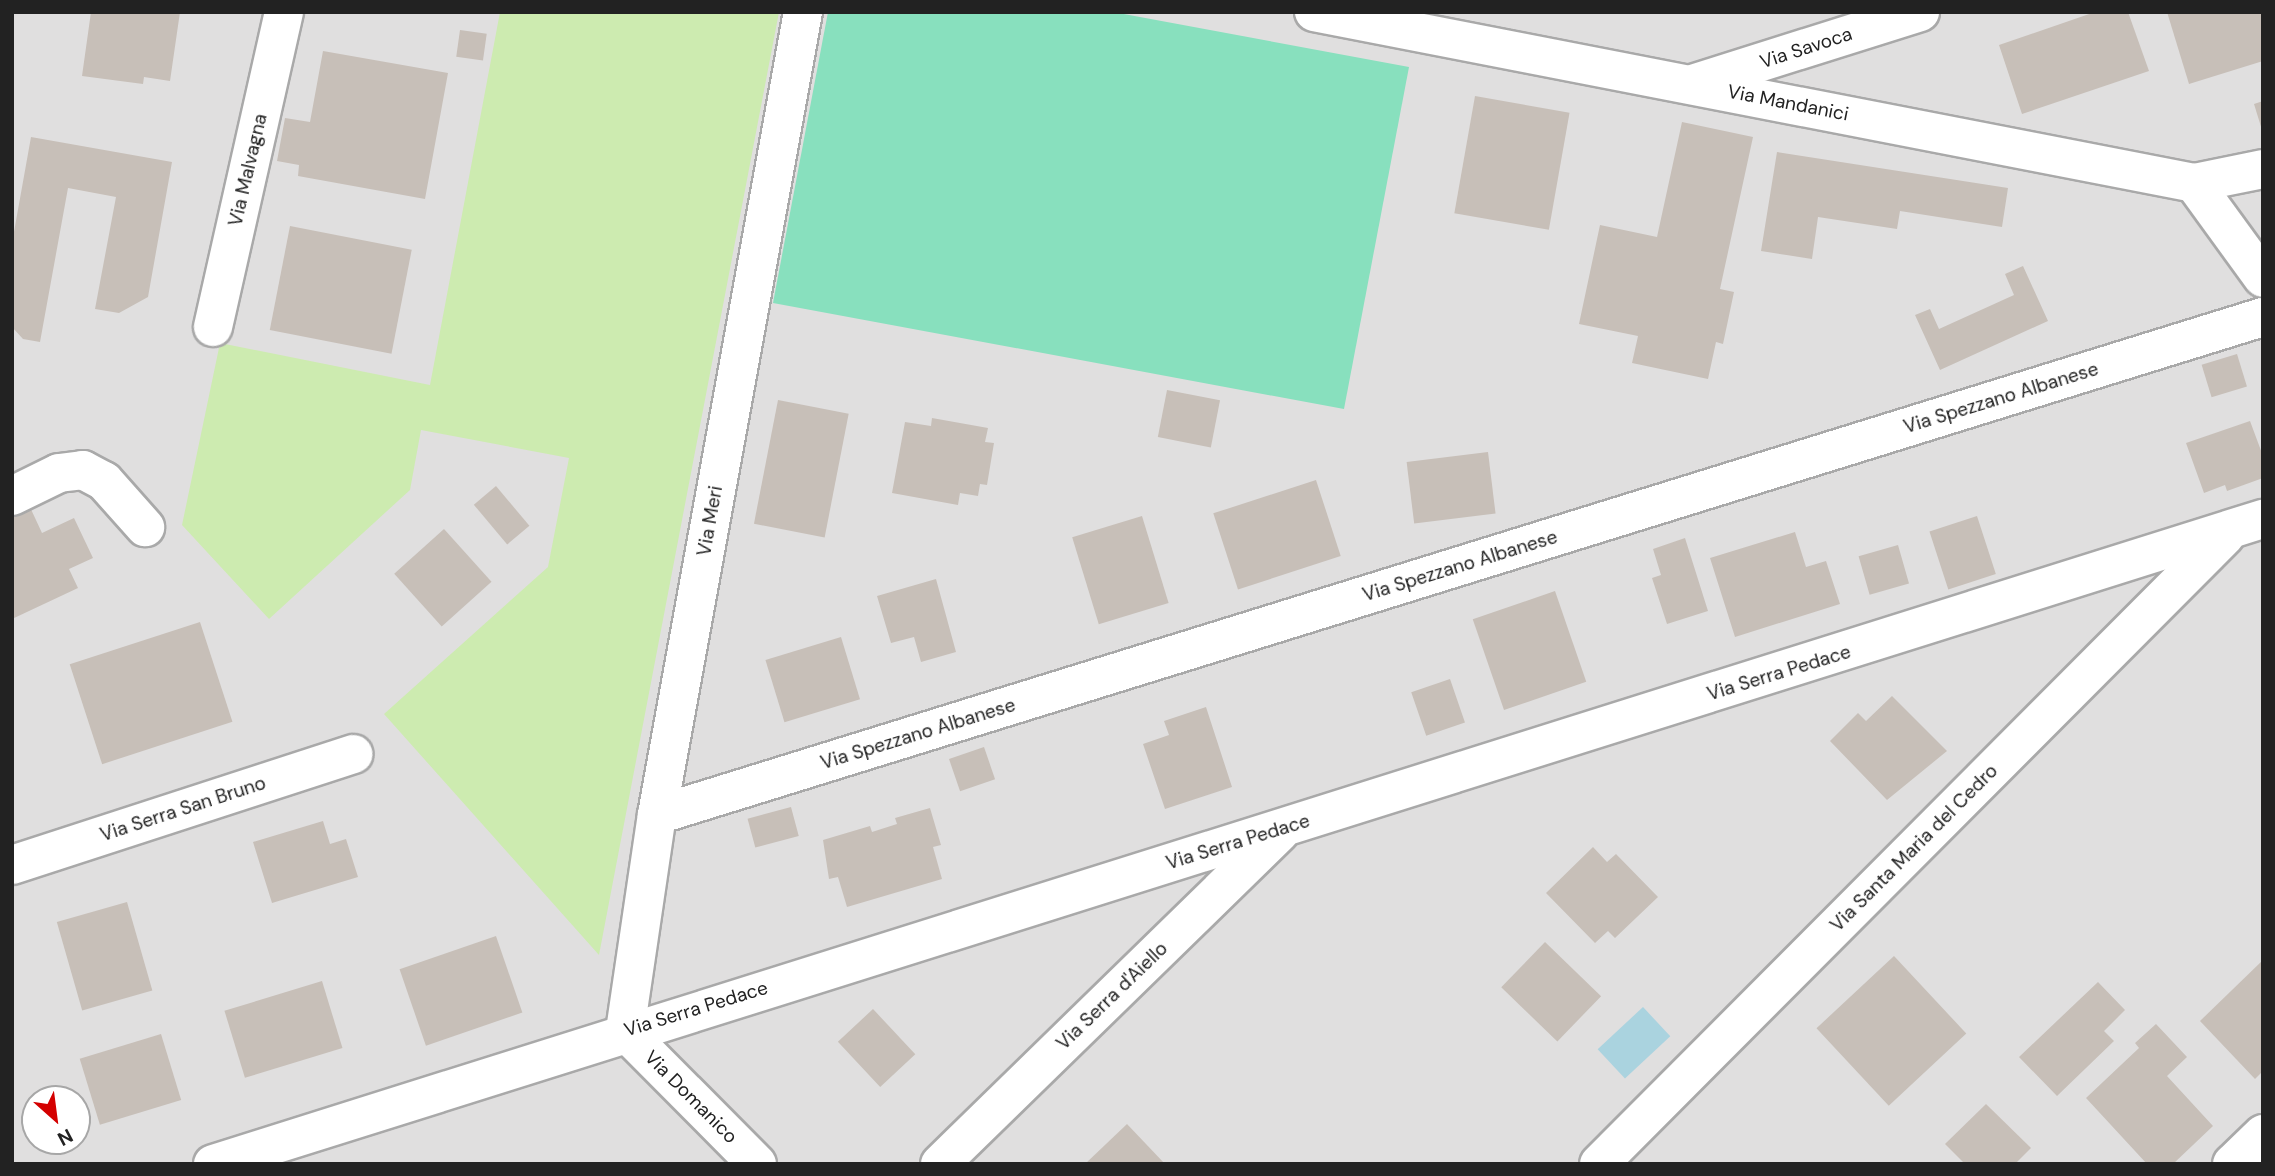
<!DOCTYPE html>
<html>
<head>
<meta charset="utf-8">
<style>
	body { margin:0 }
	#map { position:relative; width:2275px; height:1176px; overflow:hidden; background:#f2efe9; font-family:"DM Sans",sans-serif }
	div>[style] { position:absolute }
	.residential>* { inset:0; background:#e0dfdf }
	.grass>* { inset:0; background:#cdebb0 }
	.pitch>* { inset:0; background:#88e0be }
	.water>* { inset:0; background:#aad3df; transform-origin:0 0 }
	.building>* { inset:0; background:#c7bfb8; transform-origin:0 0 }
	.roads { filter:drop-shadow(2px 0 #a9a9a9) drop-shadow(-2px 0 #a9a9a9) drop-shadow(0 2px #a9a9a9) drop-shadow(0 -2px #a9a9a9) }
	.minor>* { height:38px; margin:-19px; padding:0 19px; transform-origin:19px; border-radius:19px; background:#fff }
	span { translate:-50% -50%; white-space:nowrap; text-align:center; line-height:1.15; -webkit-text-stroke:6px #fff; paint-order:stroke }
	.street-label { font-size:19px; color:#222 }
	.frame { position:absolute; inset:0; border:14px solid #222; pointer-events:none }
	.north { position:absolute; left:21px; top:1085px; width:70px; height:70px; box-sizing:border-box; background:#fff; border:2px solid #a7a7a7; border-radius:50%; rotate:152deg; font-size:19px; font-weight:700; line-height:28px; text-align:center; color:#222 }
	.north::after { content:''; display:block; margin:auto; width:24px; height:32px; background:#d40000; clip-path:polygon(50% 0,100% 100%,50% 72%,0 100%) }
</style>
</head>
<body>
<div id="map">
	<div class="residential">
		<div style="clip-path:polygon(evenodd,12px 12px,2263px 12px,2263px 1164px,12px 1164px,12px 12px,35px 1099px,77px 1099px,77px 1141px,35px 1141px,35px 1099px)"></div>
	</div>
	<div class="grass">
		<div style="clip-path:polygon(500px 12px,779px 12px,599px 955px,384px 714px,548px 567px,569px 458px,421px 430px,410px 490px,269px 619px,182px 525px,220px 343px,430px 385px)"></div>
	</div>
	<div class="pitch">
		<div style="clip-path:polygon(828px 12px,1113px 12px,1409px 67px,1344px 409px,773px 303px)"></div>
	</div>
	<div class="water">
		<div style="left:1643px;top:1007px;width:40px;height:62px;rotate:47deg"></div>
	</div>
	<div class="building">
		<div style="clip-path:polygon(91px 12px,180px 12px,170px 81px,144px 77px,143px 84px,82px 76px)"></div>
		<div style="clip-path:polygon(2095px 12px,2128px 12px,2149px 71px,2022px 114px,1999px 45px)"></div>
		<div style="clip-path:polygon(2167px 12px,2263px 12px,2263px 61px,2189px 84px)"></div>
		<div style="left:460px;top:30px;width:27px;height:27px;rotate:8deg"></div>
		<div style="clip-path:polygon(323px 51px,448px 73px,425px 199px,298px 176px,299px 165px,277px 161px,285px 118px,310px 122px)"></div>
		<div style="left:1475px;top:96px;width:96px;height:119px;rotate:10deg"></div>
		<div style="clip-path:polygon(2263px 101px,2263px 130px,2262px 130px,2254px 104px)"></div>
		<div style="clip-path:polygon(1682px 122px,1753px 137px,1720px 289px,1734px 292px,1723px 344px,1716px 342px,1708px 379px,1632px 363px,1638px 336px,1579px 324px,1600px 225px,1657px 237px)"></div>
		<div style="clip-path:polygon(31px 137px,172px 162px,148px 297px,119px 313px,95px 309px,116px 197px,68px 188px,40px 342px,23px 339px,12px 327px,12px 243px)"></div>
		<div style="clip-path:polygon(1777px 152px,2008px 188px,2002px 227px,1900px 211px,1897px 229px,1818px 217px,1812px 259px,1761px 251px)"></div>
		<div style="left:290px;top:226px;width:124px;height:106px;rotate:11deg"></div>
		<div style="clip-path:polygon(2023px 266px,2048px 321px,1940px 370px,1915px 315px,1930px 309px,1939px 329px,2014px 295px,2005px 274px)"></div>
		<div style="left:2237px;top:354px;width:34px;height:37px;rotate:73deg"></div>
		<div style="left:1167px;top:390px;width:54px;height:48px;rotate:11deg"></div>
		<div style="left:778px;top:400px;width:72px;height:126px;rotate:11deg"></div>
		<div style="clip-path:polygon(932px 418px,988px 428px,985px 442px,994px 443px,987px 485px,980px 484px,978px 496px,960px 493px,958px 505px,892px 493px,905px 422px,931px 426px)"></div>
		<div style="clip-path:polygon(2250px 421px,2263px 456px,2263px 478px,2227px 491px,2225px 485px,2204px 493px,2186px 443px)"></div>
		<div style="left:1488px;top:452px;width:62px;height:82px;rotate:83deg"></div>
		<div style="left:1316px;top:480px;width:80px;height:108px;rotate:72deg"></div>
		<div style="left:496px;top:486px;width:52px;height:29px;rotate:50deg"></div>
		<div style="clip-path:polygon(29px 505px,42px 533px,74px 518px,93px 558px,69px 569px,78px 588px,12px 619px,12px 512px)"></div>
		<div style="left:1142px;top:516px;width:91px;height:73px;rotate:73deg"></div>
		<div style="left:1977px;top:516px;width:61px;height:50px;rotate:72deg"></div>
		<div style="left:444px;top:529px;width:71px;height:67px;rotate:48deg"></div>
		<div style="clip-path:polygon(1795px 532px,1806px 567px,1826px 561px,1840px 604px,1735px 637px,1710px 558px)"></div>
		<div style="clip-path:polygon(1685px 538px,1708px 611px,1667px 624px,1652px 578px,1661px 575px,1653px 549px)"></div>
		<div style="left:1898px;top:545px;width:40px;height:41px;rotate:74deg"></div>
		<div style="clip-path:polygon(936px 579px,956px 652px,921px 662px,914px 637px,891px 643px,877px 596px)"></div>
		<div style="left:1555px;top:591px;width:96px;height:87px;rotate:71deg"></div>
		<div style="left:200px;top:622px;width:105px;height:137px;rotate:72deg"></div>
		<div style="left:841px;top:637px;width:65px;height:79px;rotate:73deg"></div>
		<div style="left:1450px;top:679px;width:46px;height:41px;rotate:71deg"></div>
		<div style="clip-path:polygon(1892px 696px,1947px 751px,1887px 800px,1830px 741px,1858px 713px,1866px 721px)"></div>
		<div style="clip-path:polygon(1206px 707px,1232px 787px,1165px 809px,1143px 744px,1169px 735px,1164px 721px)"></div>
		<div style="left:984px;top:747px;width:34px;height:37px;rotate:71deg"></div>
		<div style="left:791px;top:807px;width:30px;height:45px;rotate:75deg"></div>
		<div style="clip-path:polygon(930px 808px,941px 845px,933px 847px,942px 879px,847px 907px,838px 877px,829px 879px,823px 840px,870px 826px,872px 832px,897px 824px,895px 818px)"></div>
		<div style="clip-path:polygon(323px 821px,330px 844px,346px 839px,358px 877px,272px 903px,253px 842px)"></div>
		<div style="clip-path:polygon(1593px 847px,1607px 862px,1616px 854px,1658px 897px,1615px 938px,1608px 931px,1595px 943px,1546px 893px)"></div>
		<div style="left:127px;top:902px;width:92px;height:73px;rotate:74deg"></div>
		<div style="left:496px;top:936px;width:81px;height:102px;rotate:71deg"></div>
		<div style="left:1545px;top:942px;width:78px;height:63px;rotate:44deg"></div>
		<div style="left:1894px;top:956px;width:106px;height:106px;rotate:47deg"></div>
		<div style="clip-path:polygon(2263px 960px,2263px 1071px,2255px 1079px,2200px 1021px)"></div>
		<div style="left:322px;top:981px;width:70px;height:102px;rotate:73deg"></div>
		<div style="clip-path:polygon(2098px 982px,2125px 1010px,2104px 1031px,2114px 1041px,2057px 1096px,2019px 1057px)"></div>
		<div style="left:873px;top:1009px;width:62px;height:48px;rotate:47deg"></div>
		<div style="clip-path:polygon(2156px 1024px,2187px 1057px,2167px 1076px,2213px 1126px,2173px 1164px,2147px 1164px,2086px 1098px,2139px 1048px,2135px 1043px)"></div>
		<div style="left:161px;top:1034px;width:69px;height:85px;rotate:73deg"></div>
		<div style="clip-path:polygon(1986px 1104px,2031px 1148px,2015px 1164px,1965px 1164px,1945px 1144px)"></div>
		<div style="clip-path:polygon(1127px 1124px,1165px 1164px,1085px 1164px)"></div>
	</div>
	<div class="roads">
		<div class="minor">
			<div style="left:1314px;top:12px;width:896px;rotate:11deg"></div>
			<div style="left:2194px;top:183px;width:70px;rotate:-11.5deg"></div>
			<div style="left:1695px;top:83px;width:236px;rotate:-17.5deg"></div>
			<div style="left:2194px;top:183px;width:117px;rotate:54deg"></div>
			<div style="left:213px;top:327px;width:323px;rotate:-77.3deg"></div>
			<div style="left:12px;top:496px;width:52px;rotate:-26.1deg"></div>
			<div style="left:59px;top:473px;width:24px;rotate:-7deg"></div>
			<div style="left:83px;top:470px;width:24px;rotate:28deg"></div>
			<div style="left:104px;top:481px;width:62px;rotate:48.3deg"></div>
			<div style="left:657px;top:815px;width:1681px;rotate:-17.23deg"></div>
			<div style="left:12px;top:865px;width:359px;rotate:-18deg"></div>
			<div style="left:213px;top:1164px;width:2149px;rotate:-17.47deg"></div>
			<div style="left:757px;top:1164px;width:187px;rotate:-134.8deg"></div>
			<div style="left:625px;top:1031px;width:218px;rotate:-81.6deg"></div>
			<div style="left:657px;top:815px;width:816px;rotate:-79.7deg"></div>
			<div style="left:940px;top:1164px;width:474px;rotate:-44.3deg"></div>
			<div style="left:1599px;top:1164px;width:887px;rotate:-45.09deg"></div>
			<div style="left:2232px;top:1164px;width:43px;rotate:-44.1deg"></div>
		</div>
	</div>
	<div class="street-label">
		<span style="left:1806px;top:48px;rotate:-18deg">Via Savoca</span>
		<span style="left:1788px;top:103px;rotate:11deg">Via Mandanici</span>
		<span style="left:248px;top:170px;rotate:-77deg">Via Malvagna</span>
		<span style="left:2001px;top:398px;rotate:-17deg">Via Spezzano Albanese</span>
		<span style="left:710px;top:521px;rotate:-80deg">Via Meri</span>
		<span style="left:1460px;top:566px;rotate:-17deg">Via Spezzano Albanese</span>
		<span style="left:1779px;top:673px;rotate:-17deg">Via Serra Pedace</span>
		<span style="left:918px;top:734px;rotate:-17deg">Via Spezzano Albanese</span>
		<span style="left:183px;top:809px;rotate:-18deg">Via Serra San Bruno</span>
		<span style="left:1238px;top:842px;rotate:-17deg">Via Serra Pedace</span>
		<span style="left:1914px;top:848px;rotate:-45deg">Via Santa Maria del Cedro</span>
		<span style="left:1112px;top:996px;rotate:-44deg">Via Serra d'Aiello</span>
		<span style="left:696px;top:1009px;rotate:-17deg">Via Serra Pedace</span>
		<span style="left:691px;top:1097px;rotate:45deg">Via Domanico</span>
	</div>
	<div class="frame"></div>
	<div class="north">N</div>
</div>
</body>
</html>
